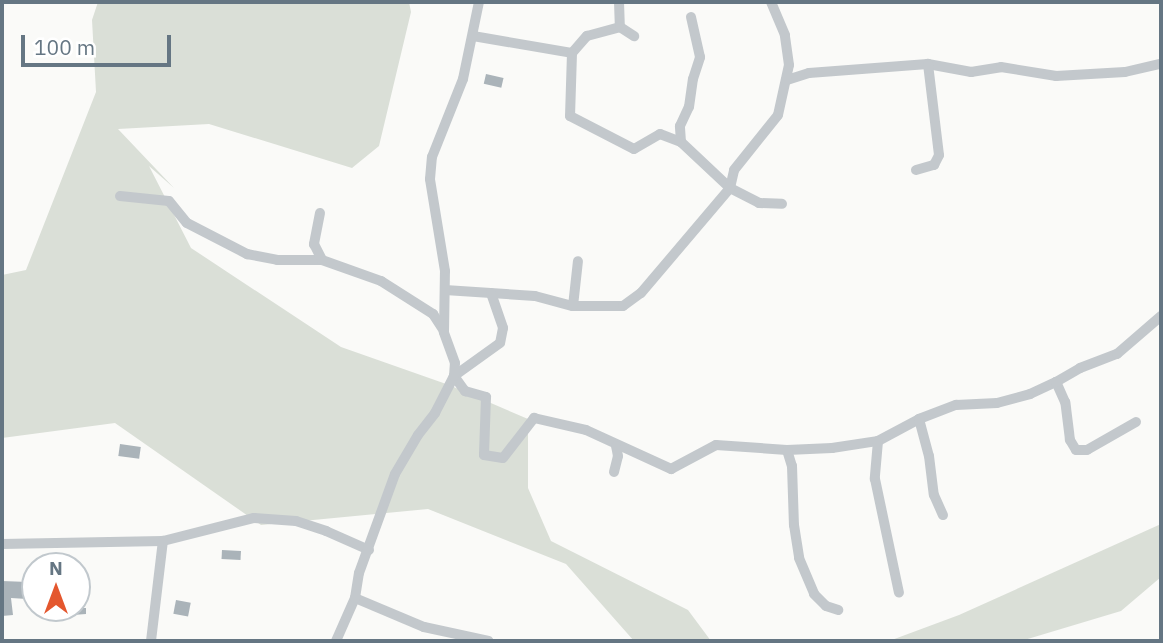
<!DOCTYPE html>
<html>
<head>
<meta charset="utf-8">
<style>
	body { margin:0 }
	#map { position:relative; width:1163px; height:643px; overflow:hidden; background:#fafaf8; font-family:"IBM Plex Sans",sans-serif }
	div>[style] { position:absolute }
	.green>* { inset:0; background:#dadfd7 }
	.building>* { inset:0; background:#aab3b9; transform-origin:0 0 }
	.minor>* { height:10px; margin:-5px; padding:0 5px; transform-origin:5px; border-radius:5px; background:#c3c8cc }
	span { translate:-50% -50%; white-space:nowrap; text-align:center; line-height:1.15; -webkit-text-stroke:7px #fff; paint-order:stroke }
	.frame { position:absolute; inset:0; border:4px solid #657683; pointer-events:none }
	.north { position:absolute; left:21px; top:552px; width:70px; height:70px; box-sizing:border-box; background:#fff; border:2px solid #c1c8cd; border-radius:50%; rotate:0deg; font-size:19px; font-weight:700; line-height:28px; text-align:center; color:#657683 }
	.north::after { content:''; display:block; margin:auto; width:24px; height:32px; background:#e4572e; clip-path:polygon(50% 0,100% 100%,50% 72%,0 100%) }
	.scale { position:absolute; left:21px; top:35px; width:150px; height:32px; box-sizing:border-box; border:4px solid #657683; border-top:0; padding-left:9px; font-size:21px; line-height:24px; white-space:nowrap; color:#657683; -webkit-text-stroke:5px #fff; paint-order:stroke }
</style>
</head>
<body>
<div id="map">
	<div class="green">
		<div style="clip-path:polygon(98px 2px,409px 2px,411px 12px,379px 146px,352px 168px,209px 124px,118px 129px,174px 188px,149px 166px,191px 248px,341px 347px,449px 385px,528px 419px,528px 488px,551px 541px,688px 610px,711px 641px,634px 641px,566px 564px,428px 509px,261px 525px,115px 423px,2px 438px,2px 275px,26px 270px,96px 92px,92px 20px)"></div>
		<div style="clip-path:polygon(1161px 524px,1161px 577px,1121px 611px,1021px 641px,889px 641px,959px 615px)"></div>
	</div>
	<div class="building">
		<div style="left:486px;top:74px;width:18px;height:10px;rotate:13deg"></div>
		<div style="left:120px;top:444px;width:21px;height:12px;rotate:8deg"></div>
		<div style="left:222px;top:550px;width:19px;height:9px;rotate:3deg"></div>
		<div style="clip-path:polygon(2px 581px,28px 582px,27px 599px,11px 598px,13px 615px,2px 616px)"></div>
		<div style="left:176px;top:600px;width:15px;height:14px;rotate:11deg"></div>
		<div style="clip-path:polygon(60px 608px,86px 608px,86px 614px,60px 616px)"></div>
	</div>
	<div class="minor">
		<div style="left:619px;top:2px;width:25px;rotate:88deg"></div>
		<div style="left:473px;top:36px;width:100px;rotate:9.7deg"></div>
		<div style="left:572px;top:53px;width:23px;rotate:-49deg"></div>
		<div style="left:587px;top:36px;width:34px;rotate:-15deg"></div>
		<div style="left:620px;top:27px;width:17px;rotate:33deg"></div>
		<div style="left:572px;top:53px;width:63px;rotate:91.8deg"></div>
		<div style="left:570px;top:116px;width:72px;rotate:27.3deg"></div>
		<div style="left:634px;top:149px;width:30px;rotate:-30deg"></div>
		<div style="left:660px;top:134px;width:22px;rotate:21deg"></div>
		<div style="left:681px;top:142px;width:67px;rotate:43.2deg"></div>
		<div style="left:730px;top:188px;width:33px;rotate:27deg"></div>
		<div style="left:759px;top:203px;width:23px;rotate:2deg"></div>
		<div style="left:787px;top:80px;width:23px;rotate:-18deg"></div>
		<div style="left:809px;top:73px;width:119px;rotate:-4.3deg"></div>
		<div style="left:928px;top:64px;width:44px;rotate:10.5deg"></div>
		<div style="left:971px;top:72px;width:30px;rotate:-9deg"></div>
		<div style="left:1001px;top:67px;width:56px;rotate:9.3deg"></div>
		<div style="left:1056px;top:76px;width:69px;rotate:-3.3deg"></div>
		<div style="left:1125px;top:72px;width:37px;rotate:-13deg"></div>
		<div style="left:681px;top:142px;width:16px;rotate:-94deg"></div>
		<div style="left:680px;top:126px;width:21px;rotate:-65deg"></div>
		<div style="left:689px;top:107px;width:28px;rotate:-82deg"></div>
		<div style="left:693px;top:79px;width:23px;rotate:-72deg"></div>
		<div style="left:700px;top:57px;width:41px;rotate:-102.7deg"></div>
		<div style="left:916px;top:170px;width:19px;rotate:-16deg"></div>
		<div style="left:934px;top:165px;width:11px;rotate:-63deg"></div>
		<div style="left:939px;top:155px;width:92px;rotate:-96.9deg"></div>
		<div style="left:120px;top:196px;width:49px;rotate:5.8deg"></div>
		<div style="left:169px;top:201px;width:28px;rotate:51deg"></div>
		<div style="left:187px;top:223px;width:68px;rotate:27.3deg"></div>
		<div style="left:247px;top:254px;width:31px;rotate:11deg"></div>
		<div style="left:277px;top:260px;width:45px"></div>
		<div style="left:322px;top:260px;width:63px;rotate:19.6deg"></div>
		<div style="left:381px;top:281px;width:62px;rotate:32.4deg"></div>
		<div style="left:433px;top:314px;width:20px;rotate:57deg"></div>
		<div style="left:320px;top:213px;width:32px;rotate:101deg"></div>
		<div style="left:314px;top:244px;width:18px;rotate:63deg"></div>
		<div style="left:445px;top:290px;width:90px;rotate:3.8deg"></div>
		<div style="left:535px;top:296px;width:39px;rotate:15deg"></div>
		<div style="left:573px;top:306px;width:50px"></div>
		<div style="left:623px;top:306px;width:22px;rotate:-36deg"></div>
		<div style="left:641px;top:293px;width:138px;rotate:-49.7deg"></div>
		<div style="left:730px;top:188px;width:18px;rotate:-77deg"></div>
		<div style="left:734px;top:170px;width:70px;rotate:-51.3deg"></div>
		<div style="left:778px;top:115px;width:51px;rotate:-77.6deg"></div>
		<div style="left:789px;top:65px;width:30px;rotate:-98deg"></div>
		<div style="left:785px;top:35px;width:36px;rotate:-113deg"></div>
		<div style="left:491px;top:293px;width:37px;rotate:71deg"></div>
		<div style="left:503px;top:328px;width:15px;rotate:101deg"></div>
		<div style="left:500px;top:343px;width:57px;rotate:144.3deg"></div>
		<div style="left:454px;top:376px;width:19px;rotate:54deg"></div>
		<div style="left:465px;top:391px;width:22px;rotate:16deg"></div>
		<div style="left:486px;top:397px;width:58px;rotate:92deg"></div>
		<div style="left:484px;top:455px;width:19px;rotate:9deg"></div>
		<div style="left:503px;top:458px;width:51px;rotate:-52.2deg"></div>
		<div style="left:534px;top:418px;width:53px;rotate:13deg"></div>
		<div style="left:586px;top:430px;width:94px;rotate:24.6deg"></div>
		<div style="left:671px;top:469px;width:51px;rotate:-28.1deg"></div>
		<div style="left:716px;top:445px;width:71px;rotate:4deg"></div>
		<div style="left:787px;top:450px;width:45px;rotate:-2.5deg"></div>
		<div style="left:832px;top:448px;width:47px;rotate:-8.7deg"></div>
		<div style="left:878px;top:441px;width:47px;rotate:-28.2deg"></div>
		<div style="left:919px;top:419px;width:40px;rotate:-21deg"></div>
		<div style="left:956px;top:405px;width:41px;rotate:-2.8deg"></div>
		<div style="left:997px;top:403px;width:34px;rotate:-15deg"></div>
		<div style="left:1030px;top:394px;width:29px;rotate:-25deg"></div>
		<div style="left:573px;top:306px;width:45px;rotate:-83.7deg"></div>
		<div style="left:919px;top:419px;width:38px;rotate:75deg"></div>
		<div style="left:929px;top:456px;width:39px;rotate:83deg"></div>
		<div style="left:934px;top:495px;width:22px;rotate:66deg"></div>
		<div style="left:1136px;top:422px;width:56px;rotate:150.3deg"></div>
		<div style="left:1087px;top:450px;width:11px;rotate:180deg"></div>
		<div style="left:1076px;top:450px;width:12px;rotate:-121deg"></div>
		<div style="left:1070px;top:440px;width:38px;rotate:-97deg"></div>
		<div style="left:1065px;top:402px;width:22px;rotate:-114deg"></div>
		<div style="left:1056px;top:382px;width:28px;rotate:-30deg"></div>
		<div style="left:1080px;top:368px;width:40px;rotate:-21deg"></div>
		<div style="left:1117px;top:354px;width:58px;rotate:-40.8deg"></div>
		<div style="left:878px;top:441px;width:38px;rotate:95deg"></div>
		<div style="left:875px;top:479px;width:116px;rotate:78.1deg"></div>
		<div style="left:787px;top:450px;width:17px;rotate:73deg"></div>
		<div style="left:792px;top:466px;width:59px;rotate:88.1deg"></div>
		<div style="left:794px;top:525px;width:33px;rotate:81deg"></div>
		<div style="left:799px;top:558px;width:39px;rotate:67deg"></div>
		<div style="left:814px;top:594px;width:17px;rotate:45deg"></div>
		<div style="left:826px;top:606px;width:13px;rotate:18deg"></div>
		<div style="left:614px;top:472px;width:16px;rotate:-76deg"></div>
		<div style="left:618px;top:456px;width:10px;rotate:-101deg"></div>
		<div style="left:2px;top:544px;width:161px;rotate:-1.1deg"></div>
		<div style="left:163px;top:541px;width:94px;rotate:-14.2deg"></div>
		<div style="left:254px;top:518px;width:42px;rotate:4.1deg"></div>
		<div style="left:296px;top:521px;width:32px;rotate:18deg"></div>
		<div style="left:326px;top:531px;width:47px;rotate:23.8deg"></div>
		<div style="left:355px;top:598px;width:75px;rotate:22.8deg"></div>
		<div style="left:424px;top:627px;width:66px;rotate:12.2deg"></div>
		<div style="left:151px;top:641px;width:101px;rotate:-83.2deg"></div>
		<div style="left:336px;top:641px;width:47px;rotate:-66.2deg"></div>
		<div style="left:355px;top:598px;width:25px;rotate:-81deg"></div>
		<div style="left:359px;top:573px;width:105px;rotate:-70deg"></div>
		<div style="left:395px;top:474px;width:45px;rotate:-59.5deg"></div>
		<div style="left:418px;top:435px;width:28px;rotate:-52deg"></div>
		<div style="left:435px;top:413px;width:42px;rotate:-62.8deg"></div>
		<div style="left:454px;top:376px;width:13px;rotate:-86deg"></div>
		<div style="left:455px;top:363px;width:33px;rotate:-110deg"></div>
		<div style="left:444px;top:332px;width:61px;rotate:-89.1deg"></div>
		<div style="left:445px;top:271px;width:93px;rotate:-99.3deg"></div>
		<div style="left:430px;top:179px;width:22px;rotate:-85deg"></div>
		<div style="left:432px;top:157px;width:84px;rotate:-68.3deg"></div>
		<div style="left:463px;top:79px;width:79px;rotate:-78.3deg"></div>
	</div>
	<div class="frame"></div>
	<div class="north">N</div>
	<div class="scale">100 m</div>
</div>
</body>
</html>
